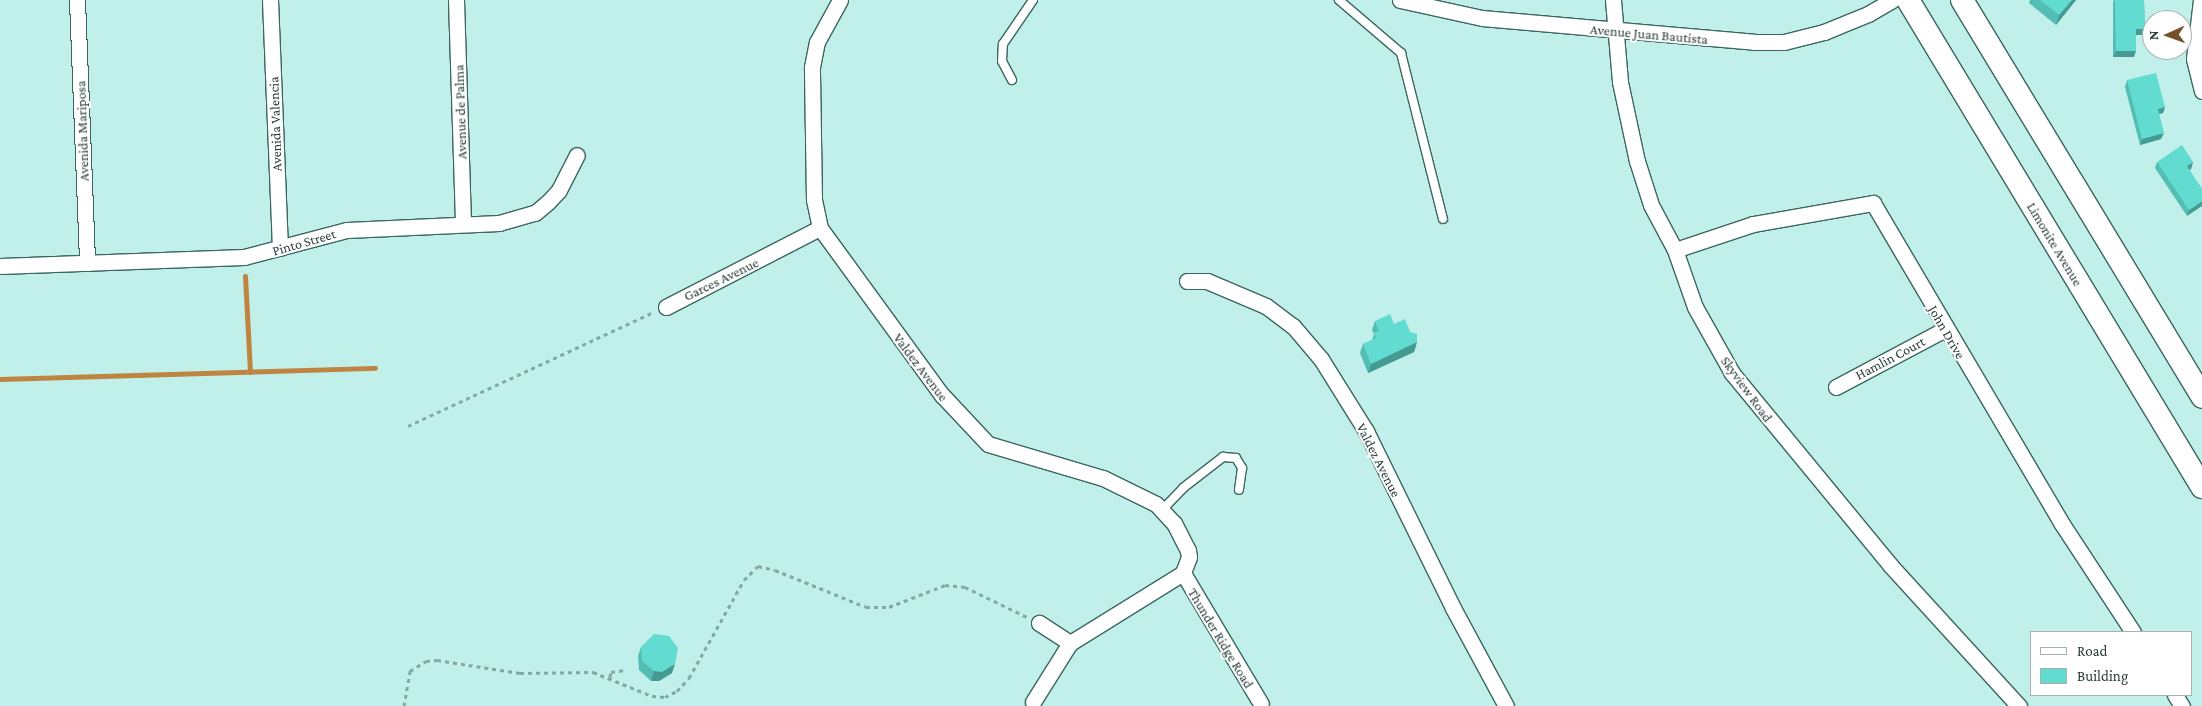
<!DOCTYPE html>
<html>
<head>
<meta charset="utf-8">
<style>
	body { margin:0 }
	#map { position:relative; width:2202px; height:706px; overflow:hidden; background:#c1efe9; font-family:"Crimson Pro",serif }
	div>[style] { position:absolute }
	.stream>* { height:5px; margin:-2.5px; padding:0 2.5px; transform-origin:2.5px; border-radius:2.5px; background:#bf8441 }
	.path>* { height:3px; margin-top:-1.5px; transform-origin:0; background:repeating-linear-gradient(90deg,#85a8a3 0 4px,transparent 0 8px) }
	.roads { filter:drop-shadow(1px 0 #3b6661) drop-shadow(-1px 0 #3b6661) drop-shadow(0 1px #3b6661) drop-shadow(0 -1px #3b6661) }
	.lane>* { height:8px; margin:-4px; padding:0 4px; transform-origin:4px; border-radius:4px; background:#fff }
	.street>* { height:15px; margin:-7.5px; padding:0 7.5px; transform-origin:7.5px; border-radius:7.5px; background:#fff }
	.primary>* { height:22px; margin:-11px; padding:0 11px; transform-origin:11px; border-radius:11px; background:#fff }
	.wall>* { inset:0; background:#54bdb4 }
	.shaded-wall>* { inset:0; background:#459a92 }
	.building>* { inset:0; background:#62dcd1 }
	span { translate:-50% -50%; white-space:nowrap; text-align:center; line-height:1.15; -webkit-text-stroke:4px #fff; paint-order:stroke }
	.street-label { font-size:14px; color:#293b39 }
	.legend { position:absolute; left:2030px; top:631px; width:162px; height:65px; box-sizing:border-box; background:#fff; border:1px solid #a9b1b0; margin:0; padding:6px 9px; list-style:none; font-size:15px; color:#293b39 }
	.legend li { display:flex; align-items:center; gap:10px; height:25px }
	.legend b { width:25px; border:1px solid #a9b1b0 }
	.north { position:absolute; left:2142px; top:10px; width:50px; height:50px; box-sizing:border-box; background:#fff; border:1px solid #a9b1b0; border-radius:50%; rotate:268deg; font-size:14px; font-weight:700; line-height:20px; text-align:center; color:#293b39 }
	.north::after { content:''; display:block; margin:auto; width:18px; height:22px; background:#75512a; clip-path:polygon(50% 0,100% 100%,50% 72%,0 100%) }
</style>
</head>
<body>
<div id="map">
	<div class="stream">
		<div style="left:245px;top:276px;width:96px;rotate:87deg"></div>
		<div style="left:0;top:379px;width:375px;rotate:-1.7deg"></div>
	</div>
	<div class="path">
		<div style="left:408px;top:426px;width:271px;rotate:-24.9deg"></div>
		<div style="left:610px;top:677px;width:5px;rotate:-79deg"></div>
		<div style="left:611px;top:672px;width:15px;rotate:-8deg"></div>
		<div style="left:404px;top:706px;width:36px;rotate:-80deg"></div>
		<div style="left:410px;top:671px;width:19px;rotate:-32deg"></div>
		<div style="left:426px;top:661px;width:11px;rotate:-5deg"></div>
		<div style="left:437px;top:660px;width:84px;rotate:8.9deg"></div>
		<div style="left:520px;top:673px;width:73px;rotate:-0.8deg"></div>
		<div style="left:593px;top:672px;width:64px;rotate:22.1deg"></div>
		<div style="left:652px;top:696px;width:13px;rotate:4deg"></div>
		<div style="left:665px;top:697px;width:13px;rotate:-27deg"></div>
		<div style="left:677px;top:691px;width:18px;rotate:-47deg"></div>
		<div style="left:689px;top:678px;width:112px;rotate:-60.7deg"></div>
		<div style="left:744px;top:580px;width:20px;rotate:-45deg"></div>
		<div style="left:758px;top:566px;width:17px;rotate:13deg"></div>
		<div style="left:775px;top:570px;width:98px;rotate:22.1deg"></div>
		<div style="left:866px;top:607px;width:23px"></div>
		<div style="left:889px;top:607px;width:60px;rotate:-21.4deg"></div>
		<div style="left:945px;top:585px;width:20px;rotate:6deg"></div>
		<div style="left:965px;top:587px;width:69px;rotate:25.8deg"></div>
	</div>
	<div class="roads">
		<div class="lane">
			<div style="left:1339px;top:0;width:82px;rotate:40.5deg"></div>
			<div style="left:1401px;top:53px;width:171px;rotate:75.8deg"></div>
			<div style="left:1012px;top:80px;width:21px;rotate:-118deg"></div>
			<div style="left:1002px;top:61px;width:17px;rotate:-87deg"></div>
			<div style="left:1003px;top:44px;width:53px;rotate:-55.7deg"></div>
			<div style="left:1162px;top:510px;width:30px;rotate:-46deg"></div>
			<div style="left:1183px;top:488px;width:51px;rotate:-37.8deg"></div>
			<div style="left:1223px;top:457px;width:13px;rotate:4deg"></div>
			<div style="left:1236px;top:458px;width:12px;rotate:59deg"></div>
			<div style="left:1242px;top:468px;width:22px;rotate:98deg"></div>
		</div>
		<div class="street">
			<div style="left:77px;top:0;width:263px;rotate:87.8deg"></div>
			<div style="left:270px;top:0;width:248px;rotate:87.7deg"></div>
			<div style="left:456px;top:0;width:224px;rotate:88.2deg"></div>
			<div style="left:1400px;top:0;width:84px;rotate:12.4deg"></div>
			<div style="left:1482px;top:18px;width:273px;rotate:5deg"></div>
			<div style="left:1754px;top:42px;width:30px"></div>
			<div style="left:1784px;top:42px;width:41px;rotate:-14deg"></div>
			<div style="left:1824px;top:32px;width:48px;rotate:-22.2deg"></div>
			<div style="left:1868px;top:14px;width:28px;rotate:-30deg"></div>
			<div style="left:1613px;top:0;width:82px;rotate:85.1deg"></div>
			<div style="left:1620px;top:82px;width:81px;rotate:77.9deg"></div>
			<div style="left:1637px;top:161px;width:46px;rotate:72.3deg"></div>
			<div style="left:1651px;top:205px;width:51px;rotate:61.9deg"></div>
			<div style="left:1675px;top:250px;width:60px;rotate:70.7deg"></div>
			<div style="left:1695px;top:307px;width:76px;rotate:60.7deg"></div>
			<div style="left:1732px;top:373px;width:250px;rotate:50.5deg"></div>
			<div style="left:1891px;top:566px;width:190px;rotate:47.6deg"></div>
			<div style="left:2201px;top:0;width:59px;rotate:96.8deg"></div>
			<div style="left:2194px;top:59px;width:33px;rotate:76deg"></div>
			<div style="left:820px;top:228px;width:207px;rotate:53.9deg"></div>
			<div style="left:942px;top:395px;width:67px;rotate:46.8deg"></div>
			<div style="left:988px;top:444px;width:120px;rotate:16.5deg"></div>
			<div style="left:1103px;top:478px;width:59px;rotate:26.1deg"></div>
			<div style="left:1156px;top:504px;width:26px;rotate:47deg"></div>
			<div style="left:1174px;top:523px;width:30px;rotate:63deg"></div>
			<div style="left:1188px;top:550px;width:7px;rotate:82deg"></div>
			<div style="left:1189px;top:557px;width:17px;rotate:111deg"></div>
			<div style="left:1183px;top:573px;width:133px;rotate:148.2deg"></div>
			<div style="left:1070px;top:643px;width:37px;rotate:-147deg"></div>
			<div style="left:1675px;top:250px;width:82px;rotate:-18.4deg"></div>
			<div style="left:1753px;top:224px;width:122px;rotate:-9.9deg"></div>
			<div style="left:1873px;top:203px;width:373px;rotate:59.5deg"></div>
			<div style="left:2062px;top:524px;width:129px;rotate:56.7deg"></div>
			<div style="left:0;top:266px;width:244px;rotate:-2.1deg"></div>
			<div style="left:244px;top:257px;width:106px;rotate:-14.7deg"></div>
			<div style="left:347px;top:230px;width:152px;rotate:-2.6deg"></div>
			<div style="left:499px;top:223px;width:37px;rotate:-16deg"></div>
			<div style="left:535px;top:213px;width:17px;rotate:-40deg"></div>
			<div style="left:548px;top:202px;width:16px;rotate:-47deg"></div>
			<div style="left:559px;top:190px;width:39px;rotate:-63deg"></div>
			<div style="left:1187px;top:281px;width:20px"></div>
			<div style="left:1207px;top:281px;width:64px;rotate:23deg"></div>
			<div style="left:1266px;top:306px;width:34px;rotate:37deg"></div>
			<div style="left:1293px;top:326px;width:43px;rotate:49.7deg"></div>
			<div style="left:1321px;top:359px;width:85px;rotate:58deg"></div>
			<div style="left:1366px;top:431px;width:197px;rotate:63.8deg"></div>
			<div style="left:1453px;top:608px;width:111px;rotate:61.6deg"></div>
			<div style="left:666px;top:307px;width:173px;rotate:-27.2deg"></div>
			<div style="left:820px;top:228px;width:29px;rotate:-102deg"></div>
			<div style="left:814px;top:200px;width:133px;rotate:-90.9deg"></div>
			<div style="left:812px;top:67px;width:25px;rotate:-79deg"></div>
			<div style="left:817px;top:42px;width:48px;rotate:-61.3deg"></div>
			<div style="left:1836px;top:387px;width:123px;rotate:-28deg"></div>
			<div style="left:1183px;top:573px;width:152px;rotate:59.2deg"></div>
			<div style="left:2175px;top:695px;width:13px;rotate:58deg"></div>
			<div style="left:1033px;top:702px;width:70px;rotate:-57.9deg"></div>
		</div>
		<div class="primary">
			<div style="left:1908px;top:0;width:569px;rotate:58.88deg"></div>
			<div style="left:1962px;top:0;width:464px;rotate:58.8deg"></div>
		</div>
	</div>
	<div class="wall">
		<div style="clip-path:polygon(2030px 0,2076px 0,2056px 25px,2029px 3px)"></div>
		<div style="clip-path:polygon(2114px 0,2144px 0,2145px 29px,2143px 35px,2136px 35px,2134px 57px,2113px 57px,2113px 2px)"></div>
		<div style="clip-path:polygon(2127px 80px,2165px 107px,2163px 113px,2159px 114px,2161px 139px,2140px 145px,2125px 87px)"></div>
		<div style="clip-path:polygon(2157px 162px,2193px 162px,2191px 169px,2189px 170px,2202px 189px,2187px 216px,2155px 168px)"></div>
		<div style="clip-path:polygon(1375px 321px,1394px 324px,1410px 332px,1417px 342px,1414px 352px,1368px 373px,1360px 353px,1363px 344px,1372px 340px,1374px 334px,1372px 330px)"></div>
		<div style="clip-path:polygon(641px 647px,672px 673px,659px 681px,651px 681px,639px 670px,638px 656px)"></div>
	</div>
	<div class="shaded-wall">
		<div style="clip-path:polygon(2072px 0,2076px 0,2056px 25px,2059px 15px)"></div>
		<div style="clip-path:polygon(2136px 29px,2145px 29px,2143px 35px,2134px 35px)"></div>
		<div style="clip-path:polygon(2116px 51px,2136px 51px,2134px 57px,2113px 57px)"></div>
		<div style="clip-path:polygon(2165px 107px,2163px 113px,2155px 115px,2158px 109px)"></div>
		<div style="clip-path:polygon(2164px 133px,2161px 139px,2140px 145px,2142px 139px)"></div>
		<div style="clip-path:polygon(2193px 162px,2191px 169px,2185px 173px,2187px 166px)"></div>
		<div style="clip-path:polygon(2202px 201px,2202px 206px,2187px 216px,2189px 210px)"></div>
		<div style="clip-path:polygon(1417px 342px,1414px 352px,1368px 373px,1371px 364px)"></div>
		<div style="clip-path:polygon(675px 664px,672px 673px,659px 681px,651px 681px,654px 671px)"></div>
	</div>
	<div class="building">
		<div style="clip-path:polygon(2040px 0,2072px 0,2059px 15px)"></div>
		<div style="clip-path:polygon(2115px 0,2144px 0,2145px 29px,2136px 29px,2136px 51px,2116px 51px)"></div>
		<div style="clip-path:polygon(2156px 73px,2165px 107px,2158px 109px,2164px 133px,2142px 139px,2127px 80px)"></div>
		<div style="clip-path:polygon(2182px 145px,2193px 162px,2187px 166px,2202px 189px,2202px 201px,2189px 210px,2157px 162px)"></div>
		<div style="clip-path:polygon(1390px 314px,1394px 324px,1405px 319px,1410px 332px,1417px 334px,1417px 342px,1371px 364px,1363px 344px,1376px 338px,1374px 333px,1379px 331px,1375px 321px)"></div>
		<div style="clip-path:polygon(654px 634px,669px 636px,678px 648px,675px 664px,662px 672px,654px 671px,642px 661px,641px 647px)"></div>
	</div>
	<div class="street-label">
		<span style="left:1649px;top:34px;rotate:5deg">Avenue Juan Bautista</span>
		<span style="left:460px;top:112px;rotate:-92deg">Avenue de Palma</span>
		<span style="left:275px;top:124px;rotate:-92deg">Avenida Valencia</span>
		<span style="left:82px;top:131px;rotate:-92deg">Avenida Mariposa</span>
		<span style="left:304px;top:242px;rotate:-16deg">Pinto Street</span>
		<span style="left:2055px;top:244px;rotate:59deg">Limonite Avenue</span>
		<span style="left:721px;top:279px;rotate:-26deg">Garces Avenue</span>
		<span style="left:1947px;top:332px;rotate:60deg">John Drive</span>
		<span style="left:1890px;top:358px;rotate:-28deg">Hamlin Court</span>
		<span style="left:921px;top:367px;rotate:53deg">Valdez Avenue</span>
		<span style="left:1747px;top:389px;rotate:54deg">Skyview Road</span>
		<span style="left:1379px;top:460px;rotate:63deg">Valdez Avenue</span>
		<span style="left:1221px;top:638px;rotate:59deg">Thunder Ridge Road</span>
	</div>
	<ul class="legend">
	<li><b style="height:6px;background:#fff"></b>Road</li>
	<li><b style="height:14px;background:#62dcd1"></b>Building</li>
	</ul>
	<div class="north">N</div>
</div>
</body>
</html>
